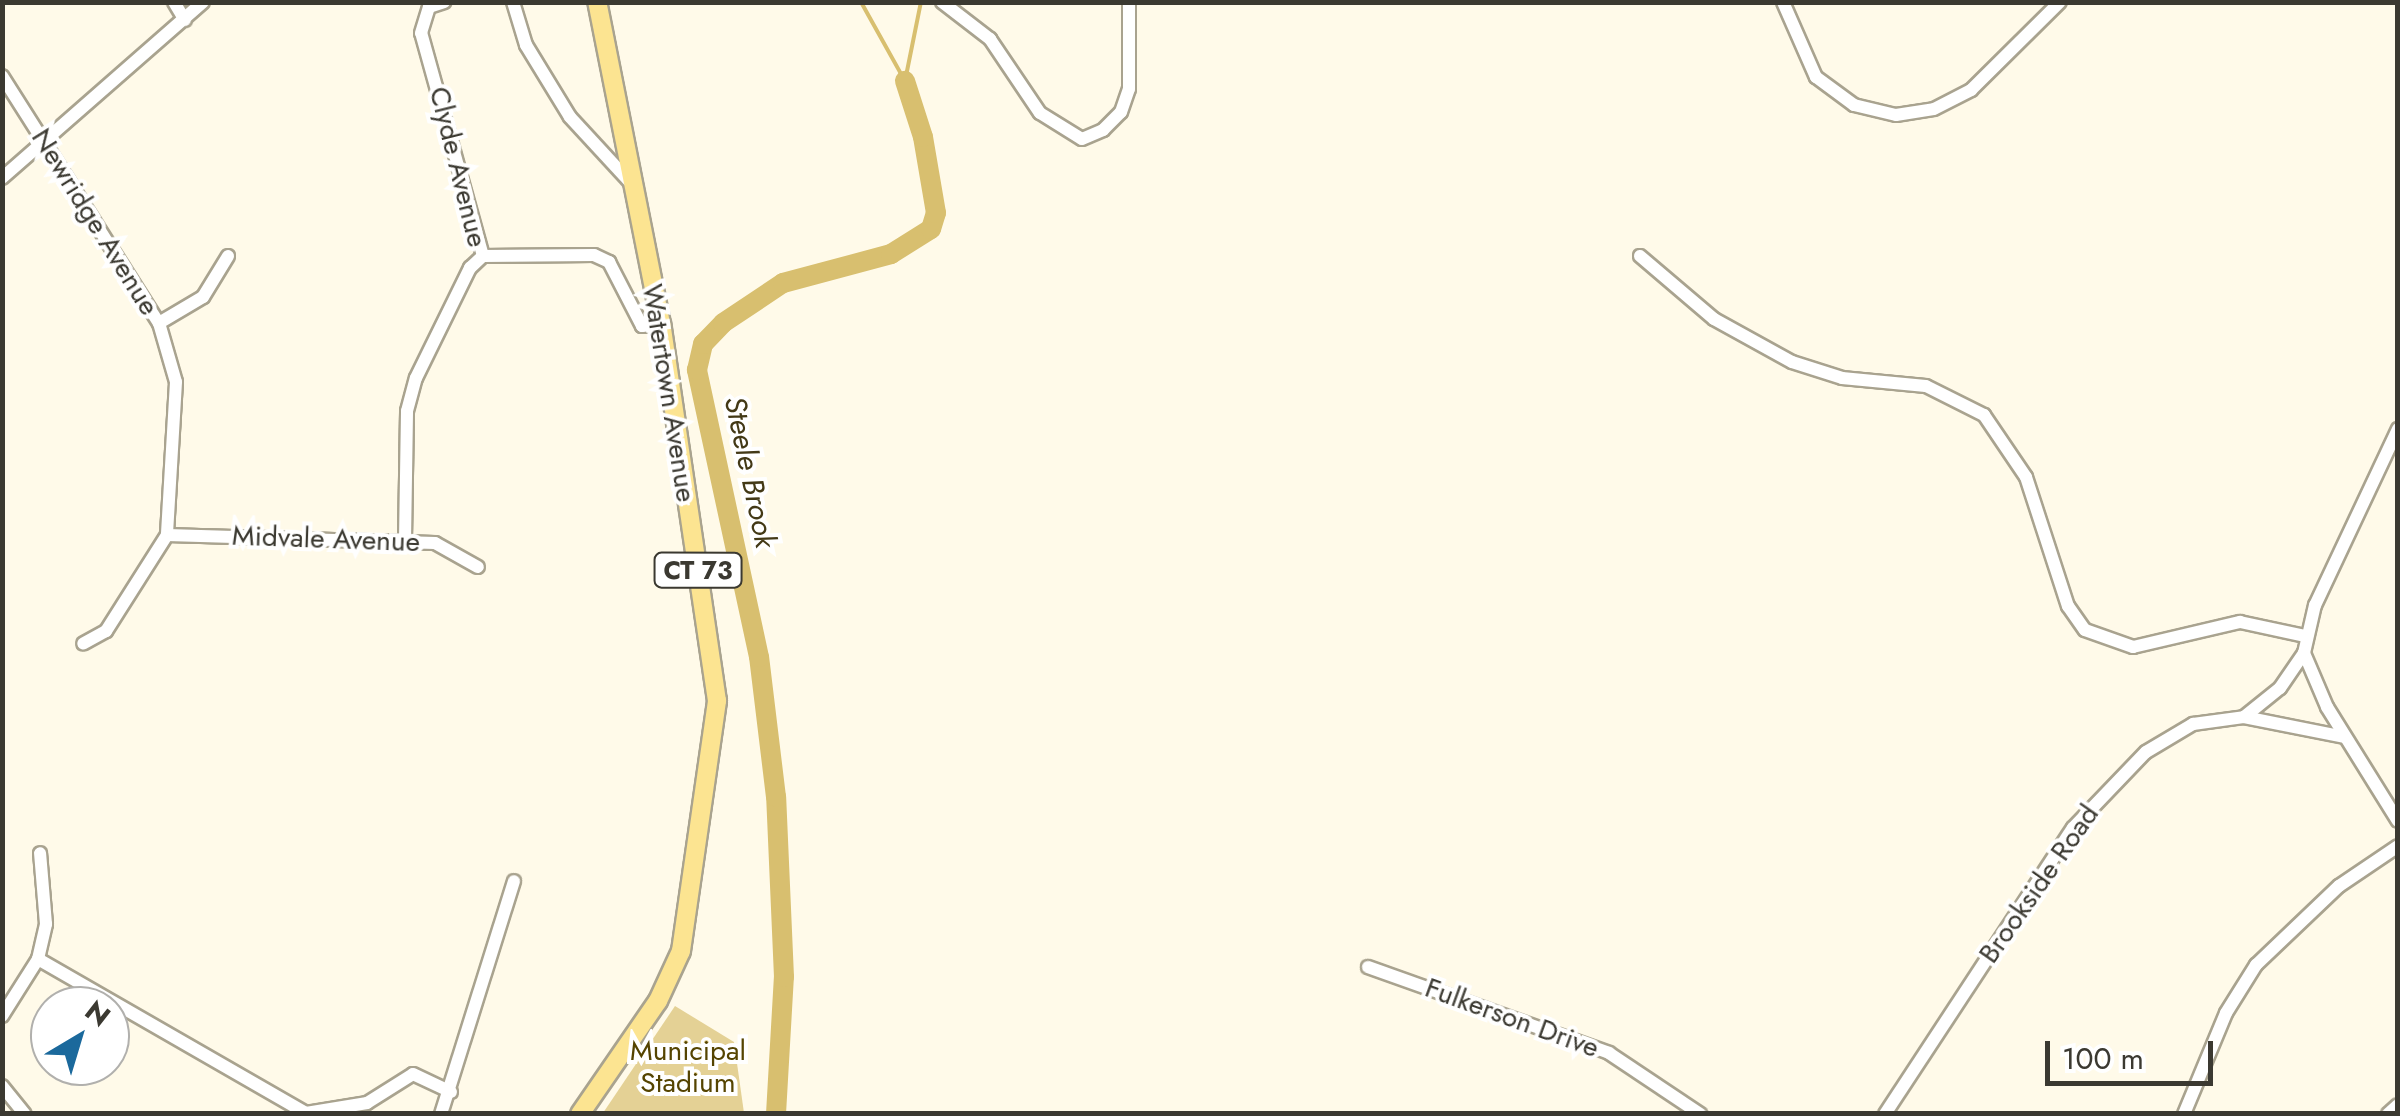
<!DOCTYPE html>
<html>
<head>
<meta charset="utf-8">
<style>
	body { margin:0 }
	#map { position:relative; width:2400px; height:1116px; overflow:hidden; background:#fffae9; font-family:Jost,sans-serif }
	div>[style] { position:absolute }
	.green>* { inset:0; background:#e4d195 }
	.stream>* { height:4px; margin:-2px; padding:0 2px; transform-origin:2px; border-radius:2px; background:#d8bf6f }
	.river>* { height:20px; margin:-10px; padding:0 10px; transform-origin:10px; border-radius:10px; background:#d8bf6f }
	.roads { filter:drop-shadow(2px 0 #a9a38f) drop-shadow(-2px 0 #a9a38f) drop-shadow(0 2px #a9a38f) drop-shadow(0 -2px #a9a38f) }
	.minor>* { height:12px; margin:-6px; padding:0 6px; transform-origin:6px; border-radius:6px; background:#fff }
	.major>* { height:18px; margin:-9px; padding:0 9px; transform-origin:9px; border-radius:9px; background:#fce491 }
	span { translate:-50% -50%; white-space:nowrap; text-align:center; line-height:1.15; -webkit-text-stroke:8px #fff; paint-order:stroke }
	.shield-label span { padding:2px 8px; background:#fff; border:2px solid; border-radius:8px; -webkit-text-stroke-width:0 }
	.shield-label { font-size:25px; color:#3b3931; font-weight:700 }
	.street-label { font-size:28px; color:#3b3931 }
	.park-label { font-size:28px; color:#554401 }
	.water-label { font-size:30px; color:#433916; font-style:italic }
	.frame { position:absolute; inset:0; border:5px solid #3b3931; pointer-events:none }
	.north { position:absolute; left:30px; top:986px; width:100px; height:100px; box-sizing:border-box; background:#fff; border:2px solid #b1b0ad; border-radius:50%; rotate:38deg; font-size:28px; font-weight:700; line-height:40px; text-align:center; color:#3b3931 }
	.north::after { content:''; display:block; margin:auto; width:35px; height:45px; background:#1b699c; clip-path:polygon(50% 0,100% 100%,50% 72%,0 100%) }
	.scale { position:absolute; left:2045px; top:1041px; width:168px; height:45px; box-sizing:border-box; border:5px solid #3b3931; border-top:0; padding-left:12px; font-size:30px; line-height:35px; white-space:nowrap; color:#3b3931; -webkit-text-stroke:8px #fff; paint-order:stroke }
</style>
</head>
<body>
<div id="map">
	<div class="green">
		<div style="clip-path:polygon(675px 1006px,734px 1042px,744px 1113px,603px 1113px)"></div>
	</div>
	<div class="stream">
		<div style="left:861px;top:2px;width:90px;rotate:60.9deg"></div>
		<div style="left:905px;top:81px;width:81px;rotate:-78.6deg"></div>
	</div>
	<div class="river">
		<div style="left:776px;top:1114px;width:137px;rotate:-86.7deg"></div>
		<div style="left:784px;top:977px;width:180px;rotate:-92.5deg"></div>
		<div style="left:776px;top:797px;width:141px;rotate:-96.9deg"></div>
		<div style="left:759px;top:657px;width:294px;rotate:-102.2deg"></div>
		<div style="left:697px;top:370px;width:27px;rotate:-77deg"></div>
		<div style="left:703px;top:344px;width:29px;rotate:-46deg"></div>
		<div style="left:723px;top:323px;width:72px;rotate:-33.7deg"></div>
		<div style="left:783px;top:283px;width:112px;rotate:-15deg"></div>
		<div style="left:891px;top:254px;width:47px;rotate:-32deg"></div>
		<div style="left:931px;top:229px;width:17px;rotate:-73deg"></div>
		<div style="left:936px;top:213px;width:77px;rotate:-99.7deg"></div>
		<div style="left:923px;top:137px;width:59px;rotate:-107.8deg"></div>
	</div>
	<div class="roads">
		<div class="minor">
			<div style="left:174px;top:2px;width:21px;rotate:59deg"></div>
			<div style="left:513px;top:2px;width:45px;rotate:73.2deg"></div>
			<div style="left:526px;top:45px;width:84px;rotate:58.6deg"></div>
			<div style="left:570px;top:117px;width:87px;rotate:47.3deg"></div>
			<div style="left:942px;top:2px;width:61px;rotate:37.6deg"></div>
			<div style="left:990px;top:39px;width:89px;rotate:56deg"></div>
			<div style="left:1040px;top:113px;width:49px;rotate:31.8deg"></div>
			<div style="left:1082px;top:139px;width:23px;rotate:-23deg"></div>
			<div style="left:1103px;top:130px;width:25px;rotate:-45deg"></div>
			<div style="left:1121px;top:112px;width:24px;rotate:-71deg"></div>
			<div style="left:1129px;top:89px;width:87px;rotate:-90deg"></div>
			<div style="left:1783px;top:2px;width:82px;rotate:66.3deg"></div>
			<div style="left:1816px;top:77px;width:47px;rotate:36.4deg"></div>
			<div style="left:1854px;top:105px;width:43px;rotate:13.4deg"></div>
			<div style="left:1896px;top:115px;width:38px;rotate:-9deg"></div>
			<div style="left:1934px;top:109px;width:42px;rotate:-27.2deg"></div>
			<div style="left:1971px;top:90px;width:125px;rotate:-44.7deg"></div>
			<div style="left:2px;top:76px;width:293px;rotate:57.6deg"></div>
			<div style="left:159px;top:323px;width:61px;rotate:73.9deg"></div>
			<div style="left:176px;top:382px;width:153px;rotate:93.4deg"></div>
			<div style="left:167px;top:535px;width:114px;rotate:122.4deg"></div>
			<div style="left:106px;top:631px;width:26px;rotate:151deg"></div>
			<div style="left:2px;top:178px;width:267px;rotate:-41.2deg"></div>
			<div style="left:483px;top:256px;width:111px;rotate:-0.5deg"></div>
			<div style="left:594px;top:255px;width:17px;rotate:25deg"></div>
			<div style="left:609px;top:262px;width:72px;rotate:62.7deg"></div>
			<div style="left:642px;top:326px;width:19px;rotate:-6deg"></div>
			<div style="left:1640px;top:256px;width:97px;rotate:40.4deg"></div>
			<div style="left:1714px;top:319px;width:89px;rotate:28.9deg"></div>
			<div style="left:1792px;top:362px;width:52px;rotate:17.7deg"></div>
			<div style="left:1842px;top:378px;width:84px;rotate:5.4deg"></div>
			<div style="left:1926px;top:386px;width:65px;rotate:26.6deg"></div>
			<div style="left:1984px;top:415px;width:75px;rotate:55.9deg"></div>
			<div style="left:2026px;top:477px;width:136px;rotate:72deg"></div>
			<div style="left:2068px;top:606px;width:29px;rotate:55deg"></div>
			<div style="left:2085px;top:630px;width:51px;rotate:19.5deg"></div>
			<div style="left:2133px;top:647px;width:110px;rotate:-13.2deg"></div>
			<div style="left:2240px;top:622px;width:66px;rotate:12.2deg"></div>
			<div style="left:159px;top:323px;width:51px;rotate:-30.6deg"></div>
			<div style="left:203px;top:297px;width:48px;rotate:-58.6deg"></div>
			<div style="left:2398px;top:429px;width:195px;rotate:115.2deg"></div>
			<div style="left:2315px;top:605px;width:49px;rotate:102.9deg"></div>
			<div style="left:2304px;top:653px;width:59px;rotate:66.9deg"></div>
			<div style="left:2327px;top:707px;width:134px;rotate:58.1deg"></div>
			<div style="left:167px;top:535px;width:268px;rotate:1.7deg"></div>
			<div style="left:435px;top:543px;width:49px;rotate:29.2deg"></div>
			<div style="left:405px;top:540px;width:129px;rotate:-89.1deg"></div>
			<div style="left:407px;top:411px;width:34px;rotate:-75deg"></div>
			<div style="left:416px;top:378px;width:123px;rotate:-63.9deg"></div>
			<div style="left:470px;top:268px;width:18px;rotate:-43deg"></div>
			<div style="left:483px;top:256px;width:231px;rotate:-105.5deg"></div>
			<div style="left:421px;top:33px;width:27px;rotate:-73deg"></div>
			<div style="left:429px;top:7px;width:16px;rotate:-18deg"></div>
			<div style="left:2244px;top:717px;width:46px;rotate:-38.9deg"></div>
			<div style="left:2280px;top:688px;width:42px;rotate:-55.6deg"></div>
			<div style="left:38px;top:959px;width:309px;rotate:29.9deg"></div>
			<div style="left:306px;top:1113px;width:62px;rotate:-9.3deg"></div>
			<div style="left:367px;top:1103px;width:54px;rotate:-32.2deg"></div>
			<div style="left:413px;top:1074px;width:42px;rotate:25.3deg"></div>
			<div style="left:1368px;top:967px;width:256px;rotate:19.6deg"></div>
			<div style="left:1609px;top:1053px;width:110px;rotate:33.8deg"></div>
			<div style="left:2px;top:1016px;width:67px;rotate:-57.7deg"></div>
			<div style="left:38px;top:959px;width:36px;rotate:-77deg"></div>
			<div style="left:46px;top:924px;width:71px;rotate:-94.8deg"></div>
			<div style="left:2px;top:1086px;width:36px;rotate:51deg"></div>
			<div style="left:441px;top:1114px;width:244px;rotate:-72.6deg"></div>
			<div style="left:1885px;top:1114px;width:342px;rotate:-56.7deg"></div>
			<div style="left:2073px;top:828px;width:105px;rotate:-46.2deg"></div>
			<div style="left:2146px;top:752px;width:55px;rotate:-30.8deg"></div>
			<div style="left:2193px;top:724px;width:51px;rotate:-7.8deg"></div>
			<div style="left:2244px;top:717px;width:102px;rotate:11.3deg"></div>
			<div style="left:2184px;top:1114px;width:109px;rotate:-67.4deg"></div>
			<div style="left:2226px;top:1013px;width:57px;rotate:-58deg"></div>
			<div style="left:2256px;top:965px;width:115px;rotate:-43.6deg"></div>
			<div style="left:2339px;top:886px;width:71px;rotate:-34.1deg"></div>
			<div style="left:2388px;top:1114px;width:13px;rotate:-42deg"></div>
		</div>
		<div class="major">
			<div style="left:580px;top:1114px;width:137px;rotate:-55.4deg"></div>
			<div style="left:658px;top:1001px;width:55px;rotate:-65.3deg"></div>
			<div style="left:681px;top:951px;width:253px;rotate:-81.8deg"></div>
			<div style="left:717px;top:701px;width:381px;rotate:-98.4deg"></div>
			<div style="left:661px;top:324px;width:328px;rotate:-101.2deg"></div>
		</div>
	</div>
	<div class="shield-label">
		<span style="left:698px;top:570px">CT 73</span>
	</div>
	<div class="street-label">
		<span style="left:458px;top:167px;rotate:76deg">Clyde Avenue</span>
		<span style="left:95px;top:222px;rotate:58deg">Newridge Avenue</span>
		<span style="left:669px;top:393px;rotate:81deg">Watertown Avenue</span>
		<span style="left:326px;top:539px;rotate:2deg">Midvale Avenue</span>
		<span style="left:2039px;top:884px;rotate:-55deg">Brookside Road</span>
		<span style="left:1512px;top:1018px;rotate:20deg">Fulkerson Drive</span>
	</div>
	<div class="park-label">
		<span style="left:688px;top:1067px">Municipal<br>Stadium</span>
	</div>
	<div class="water-label">
		<span style="left:750px;top:472px;rotate:78deg">Steele Brook</span>
	</div>
	<div class="frame"></div>
	<div class="north">N</div>
	<div class="scale">100 m</div>
</div>
</body>
</html>
